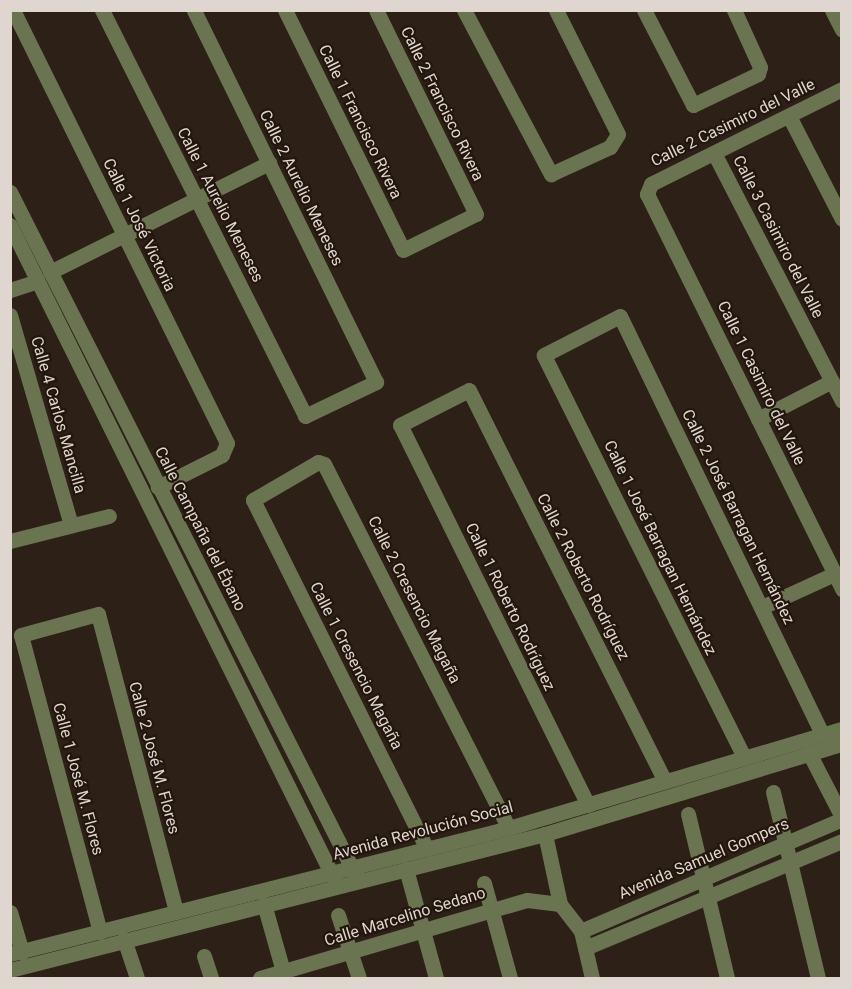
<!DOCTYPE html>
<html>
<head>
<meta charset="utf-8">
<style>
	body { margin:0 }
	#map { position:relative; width:852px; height:989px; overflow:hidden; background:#2d2016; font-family:Roboto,sans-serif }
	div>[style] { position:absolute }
	.minor>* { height:15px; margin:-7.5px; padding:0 7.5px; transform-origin:7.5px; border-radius:7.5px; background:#6a7451 }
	span { translate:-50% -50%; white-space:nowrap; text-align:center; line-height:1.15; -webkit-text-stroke:4.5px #23170d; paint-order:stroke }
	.street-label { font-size:16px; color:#ded6cf }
	.frame { position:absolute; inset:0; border:12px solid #ded6cf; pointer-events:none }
</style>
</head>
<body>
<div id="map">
	<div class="minor">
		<div style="left:13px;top:10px;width:483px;rotate:63.7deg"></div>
		<div style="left:227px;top:443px;width:13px;rotate:113deg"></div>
		<div style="left:222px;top:455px;width:72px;rotate:153.4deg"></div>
		<div style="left:102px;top:10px;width:454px;rotate:63.4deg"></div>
		<div style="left:305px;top:416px;width:79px;rotate:-25.6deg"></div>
		<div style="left:376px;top:382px;width:414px;rotate:-116.1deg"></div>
		<div style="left:285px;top:10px;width:267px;rotate:63.8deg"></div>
		<div style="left:403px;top:250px;width:81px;rotate:-26.3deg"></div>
		<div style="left:476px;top:214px;width:227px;rotate:-116.1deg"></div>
		<div style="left:464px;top:10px;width:186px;rotate:62.1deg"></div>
		<div style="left:551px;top:174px;width:65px;rotate:-24.6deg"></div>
		<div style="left:610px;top:147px;width:15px;rotate:-58deg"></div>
		<div style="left:618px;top:134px;width:139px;rotate:-116.6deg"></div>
		<div style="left:644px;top:10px;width:107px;rotate:62.7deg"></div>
		<div style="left:693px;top:105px;width:72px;rotate:-25.5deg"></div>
		<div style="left:758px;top:74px;width:7px;rotate:-74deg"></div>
		<div style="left:760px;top:67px;width:63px;rotate:-114.5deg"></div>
		<div style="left:832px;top:10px;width:22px;rotate:63deg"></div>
		<div style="left:842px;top:89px;width:213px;rotate:153.6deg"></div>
		<div style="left:651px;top:184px;width:11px;rotate:112deg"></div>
		<div style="left:647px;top:194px;width:441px;rotate:63.7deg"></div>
		<div style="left:789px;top:116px;width:116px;rotate:62.8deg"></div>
		<div style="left:714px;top:153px;width:279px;rotate:62.7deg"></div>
		<div style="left:10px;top:192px;width:767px;rotate:63.17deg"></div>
		<div style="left:10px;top:225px;width:732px;rotate:63.64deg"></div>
		<div style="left:50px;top:272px;width:245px;rotate:-26.5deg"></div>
		<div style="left:10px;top:290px;width:29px;rotate:-18deg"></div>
		<div style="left:10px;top:315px;width:219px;rotate:73.8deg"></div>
		<div style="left:758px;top:419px;width:83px;rotate:-27.2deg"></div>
		<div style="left:10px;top:541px;width:102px;rotate:-14.2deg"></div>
		<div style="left:762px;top:607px;width:79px;rotate:-24.6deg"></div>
		<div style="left:809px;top:753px;width:72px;rotate:62.7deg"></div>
		<div style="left:744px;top:757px;width:449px;rotate:-116.5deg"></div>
		<div style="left:544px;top:355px;width:85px;rotate:-27.2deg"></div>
		<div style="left:620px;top:316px;width:463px;rotate:64.2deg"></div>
		<div style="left:773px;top:792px;width:191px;rotate:76.4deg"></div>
		<div style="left:588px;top:805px;width:424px;rotate:-116.3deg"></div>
		<div style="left:400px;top:425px;width:77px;rotate:-26.9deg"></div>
		<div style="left:469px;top:390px;width:437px;rotate:63.4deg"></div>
		<div style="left:688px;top:814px;width:169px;rotate:76.6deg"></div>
		<div style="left:545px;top:834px;width:72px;rotate:77.9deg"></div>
		<div style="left:560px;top:904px;width:34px;rotate:52deg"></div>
		<div style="left:581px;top:931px;width:48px;rotate:76.8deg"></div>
		<div style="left:427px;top:849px;width:390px;rotate:-116.5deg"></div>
		<div style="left:253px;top:500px;width:75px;rotate:-30.3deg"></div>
		<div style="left:318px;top:462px;width:6px;rotate:18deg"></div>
		<div style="left:324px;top:464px;width:408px;rotate:63.1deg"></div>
		<div style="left:406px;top:869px;width:113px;rotate:74.6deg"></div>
		<div style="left:484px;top:883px;width:98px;rotate:74.7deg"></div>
		<div style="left:264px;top:904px;width:77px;rotate:74.2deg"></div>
		<div style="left:10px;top:912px;width:42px;rotate:73.3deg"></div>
		<div style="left:338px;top:915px;width:66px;rotate:71.6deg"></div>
		<div style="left:581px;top:931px;width:284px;rotate:-23.2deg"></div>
		<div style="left:100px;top:932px;width:307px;rotate:-104.9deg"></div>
		<div style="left:21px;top:635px;width:80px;rotate:-15.3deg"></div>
		<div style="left:98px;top:614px;width:308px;rotate:75.3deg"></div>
		<div style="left:124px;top:939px;width:41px;rotate:71.6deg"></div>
		<div style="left:585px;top:948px;width:278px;rotate:-22.6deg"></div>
		<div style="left:10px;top:954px;width:515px;rotate:-14.17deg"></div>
		<div style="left:509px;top:828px;width:347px;rotate:-16.6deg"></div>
		<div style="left:204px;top:956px;width:23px;rotate:72deg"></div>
		<div style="left:10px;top:970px;width:552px;rotate:-14.26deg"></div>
		<div style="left:545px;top:834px;width:310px;rotate:-16.9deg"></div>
		<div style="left:260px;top:978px;width:278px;rotate:-16.3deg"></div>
		<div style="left:527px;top:900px;width:33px;rotate:7deg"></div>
	</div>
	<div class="street-label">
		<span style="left:442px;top:104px;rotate:64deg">Calle 2 Francisco Rivera</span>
		<span style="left:360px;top:122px;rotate:64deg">Calle 1 Francisco Rivera</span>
		<span style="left:733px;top:123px;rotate:-26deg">Calle 2 Casimiro del Valle</span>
		<span style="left:301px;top:188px;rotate:64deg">Calle 2 Aurelio Meneses</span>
		<span style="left:220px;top:205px;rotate:63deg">Calle 1 Aurelio Meneses</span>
		<span style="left:139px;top:225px;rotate:64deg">Calle 1 José Victoria</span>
		<span style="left:778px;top:237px;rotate:63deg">Calle 3 Casimiro del Valle</span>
		<span style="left:761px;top:383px;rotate:64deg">Calle 1 Casimiro del Valle</span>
		<span style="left:58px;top:415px;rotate:74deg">Calle 4 Carlos Mancilla</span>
		<span style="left:738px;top:517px;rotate:64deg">Calle 2 José Barragan Hernández</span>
		<span style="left:200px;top:529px;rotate:63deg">Calle Campaña del Ébano</span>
		<span style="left:660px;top:548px;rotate:64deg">Calle 1 José Barragan Hernández</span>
		<span style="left:583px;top:577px;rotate:63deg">Calle 2 Roberto Rodríguez</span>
		<span style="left:414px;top:600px;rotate:63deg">Calle 2 Cresencio Magaña</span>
		<span style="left:510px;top:607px;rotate:64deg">Calle 1 Roberto Rodríguez</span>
		<span style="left:356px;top:666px;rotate:63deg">Calle 1 Cresencio Magaña</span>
		<span style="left:154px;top:758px;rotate:75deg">Calle 2 José M. Flores</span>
		<span style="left:78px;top:779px;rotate:75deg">Calle 1 José M. Flores</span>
		<span style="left:423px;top:831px;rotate:-15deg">Avenida Revolución Social</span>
		<span style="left:704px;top:859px;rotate:-23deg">Avenida Samuel Gompers</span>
		<span style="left:405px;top:917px;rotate:-17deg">Calle Marcelino Sedano</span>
	</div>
	<div class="frame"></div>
</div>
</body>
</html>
